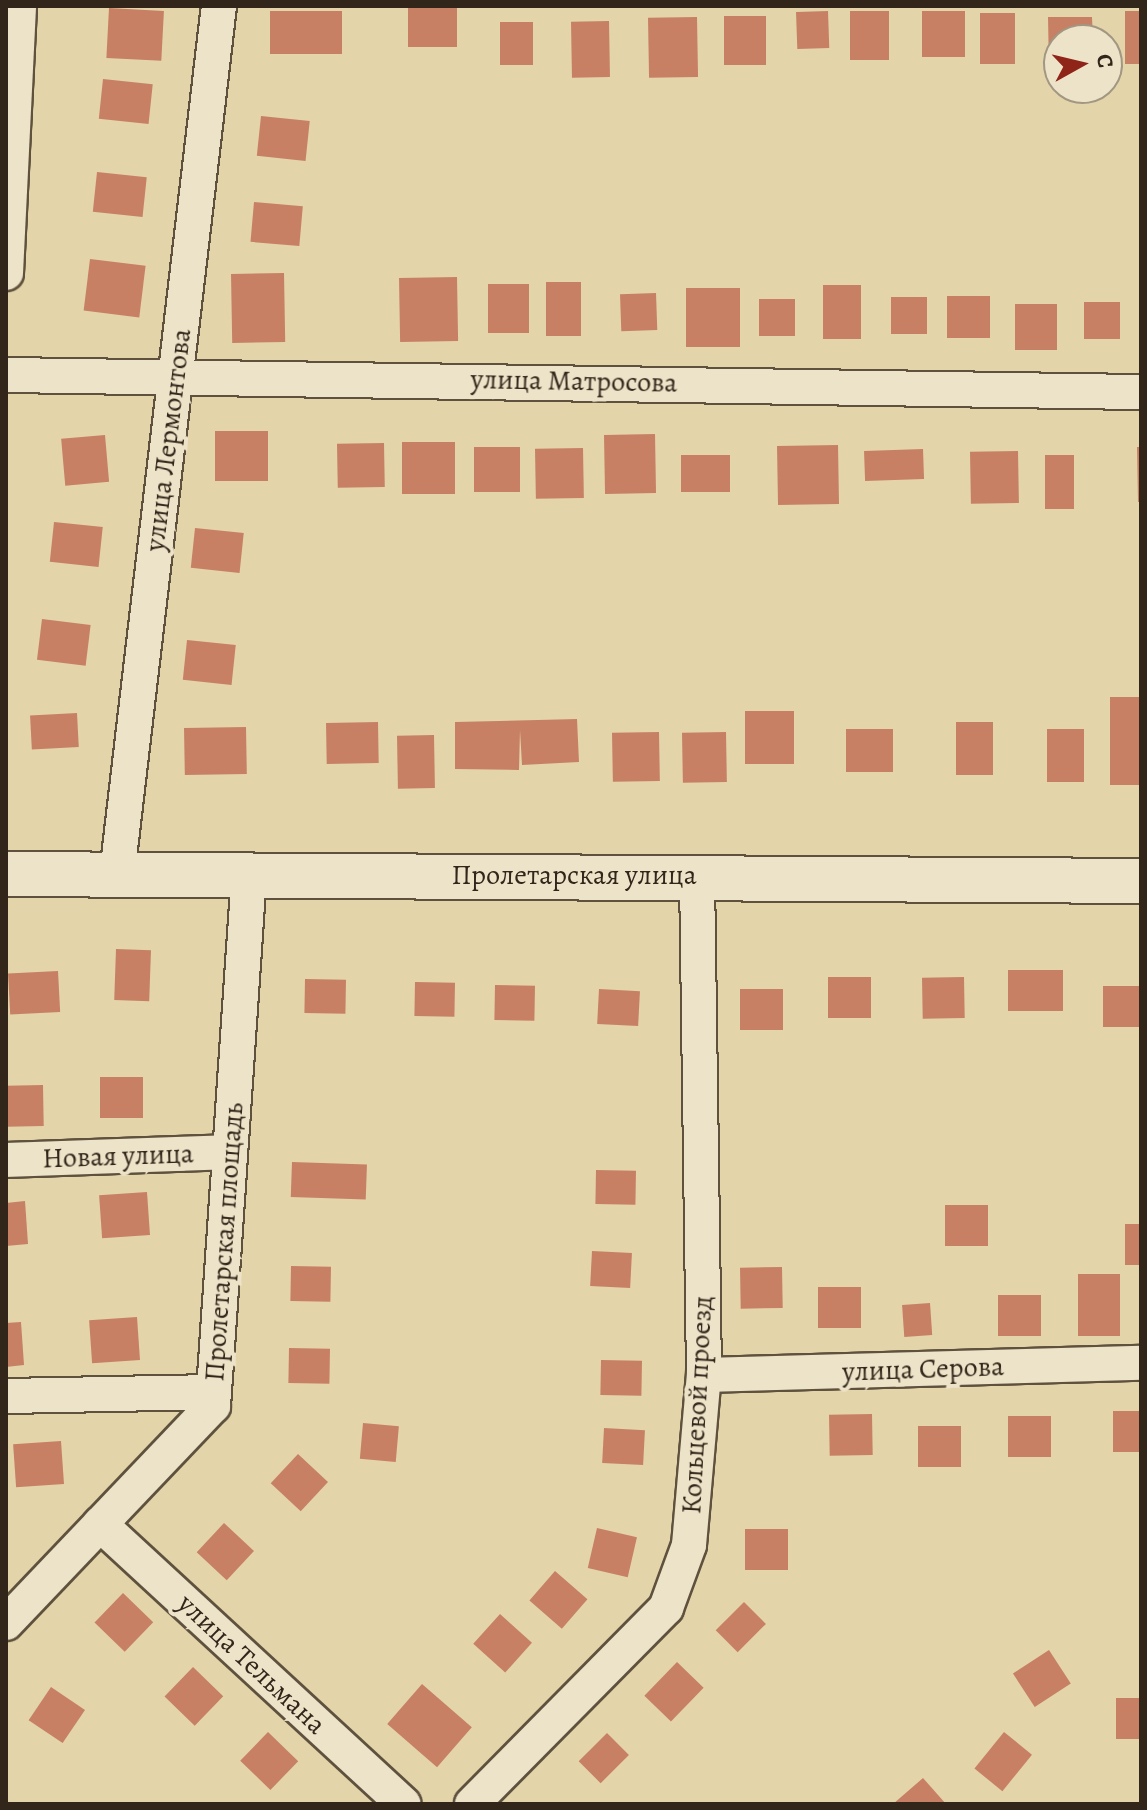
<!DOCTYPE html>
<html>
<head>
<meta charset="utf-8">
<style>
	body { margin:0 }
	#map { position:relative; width:1147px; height:1810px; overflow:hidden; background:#e4d4aa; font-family:Alegreya,serif }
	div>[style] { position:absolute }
	.building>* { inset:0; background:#c78064; transform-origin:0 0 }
	.roads { filter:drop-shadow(2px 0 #5e523e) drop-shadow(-2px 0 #5e523e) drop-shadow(0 2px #5e523e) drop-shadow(0 -2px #5e523e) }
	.street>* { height:34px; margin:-17px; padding:0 17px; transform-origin:17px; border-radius:17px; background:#ede3c8 }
	.secondary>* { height:44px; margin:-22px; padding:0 22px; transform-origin:22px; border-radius:22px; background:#ede3c8 }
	span { translate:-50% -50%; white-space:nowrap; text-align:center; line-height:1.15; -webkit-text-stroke:8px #ede3c8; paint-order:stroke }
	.street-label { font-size:28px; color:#32261a }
	.frame { position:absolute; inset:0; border:8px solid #32261a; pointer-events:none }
	.north { position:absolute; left:1043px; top:24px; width:80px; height:80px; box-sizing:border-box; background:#ede3c8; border:2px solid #a29782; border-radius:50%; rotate:82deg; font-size:22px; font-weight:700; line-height:32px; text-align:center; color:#32261a }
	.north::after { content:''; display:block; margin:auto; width:28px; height:36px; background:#8f2418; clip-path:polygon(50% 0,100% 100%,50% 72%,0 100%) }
</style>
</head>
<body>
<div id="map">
	<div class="building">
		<div style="left:408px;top:6px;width:49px;height:41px"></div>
		<div style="left:109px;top:8px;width:55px;height:50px;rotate:3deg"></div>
		<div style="left:342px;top:11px;width:43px;height:72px;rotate:90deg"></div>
		<div style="left:828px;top:11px;width:37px;height:32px;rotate:88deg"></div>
		<div style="left:889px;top:11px;width:49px;height:39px;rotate:90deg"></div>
		<div style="left:922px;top:11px;width:43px;height:46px"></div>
		<div style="left:1141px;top:11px;width:53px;height:16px;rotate:90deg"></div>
		<div style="left:1015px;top:13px;width:51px;height:35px;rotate:90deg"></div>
		<div style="left:766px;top:16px;width:49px;height:42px;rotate:90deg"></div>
		<div style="left:697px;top:17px;width:60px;height:49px;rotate:89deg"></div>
		<div style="clip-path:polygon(1048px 17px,1092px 17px,1093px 40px,1059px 40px,1059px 69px,1049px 69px)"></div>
		<div style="left:609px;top:21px;width:56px;height:38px;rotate:89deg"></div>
		<div style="left:500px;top:22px;width:33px;height:43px"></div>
		<div style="left:103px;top:79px;width:50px;height:40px;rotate:6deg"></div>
		<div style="left:261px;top:116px;width:49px;height:40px;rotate:6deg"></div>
		<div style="left:97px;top:172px;width:50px;height:40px;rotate:6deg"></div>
		<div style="left:254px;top:202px;width:49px;height:40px;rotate:5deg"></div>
		<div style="left:90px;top:259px;width:56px;height:52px;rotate:7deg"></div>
		<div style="left:284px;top:273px;width:69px;height:53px;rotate:89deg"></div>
		<div style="left:457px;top:277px;width:64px;height:58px;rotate:89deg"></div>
		<div style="left:546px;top:282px;width:35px;height:54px"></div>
		<div style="left:488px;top:284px;width:41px;height:49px"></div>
		<div style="left:823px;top:285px;width:38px;height:54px"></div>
		<div style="left:686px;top:288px;width:54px;height:59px"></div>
		<div style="left:656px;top:293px;width:37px;height:36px;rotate:88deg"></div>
		<div style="left:990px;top:296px;width:42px;height:43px;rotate:90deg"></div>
		<div style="left:891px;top:297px;width:36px;height:37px"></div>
		<div style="left:759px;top:299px;width:36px;height:37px"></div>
		<div style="left:1084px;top:302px;width:36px;height:37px"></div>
		<div style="left:1057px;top:304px;width:46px;height:42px;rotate:90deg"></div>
		<div style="left:268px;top:431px;width:50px;height:53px;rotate:90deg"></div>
		<div style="left:655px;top:434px;width:59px;height:51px;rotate:89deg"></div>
		<div style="left:105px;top:435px;width:47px;height:44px;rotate:85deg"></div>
		<div style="left:455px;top:442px;width:52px;height:53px;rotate:90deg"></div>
		<div style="left:384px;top:443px;width:44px;height:47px;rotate:89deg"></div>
		<div style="left:838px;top:445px;width:59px;height:61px;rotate:89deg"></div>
		<div style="left:520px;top:447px;width:45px;height:46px;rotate:90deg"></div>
		<div style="clip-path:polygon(1137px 447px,1141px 447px,1141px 502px,1138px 502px)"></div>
		<div style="left:583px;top:448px;width:50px;height:48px;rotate:89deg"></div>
		<div style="left:923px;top:449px;width:30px;height:59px;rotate:88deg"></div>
		<div style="left:1018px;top:451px;width:52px;height:48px;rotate:89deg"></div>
		<div style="left:681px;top:455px;width:49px;height:37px"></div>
		<div style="left:1074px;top:455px;width:54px;height:29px;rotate:90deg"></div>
		<div style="left:54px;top:522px;width:49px;height:40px;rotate:6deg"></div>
		<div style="left:195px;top:528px;width:49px;height:40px;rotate:6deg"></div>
		<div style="left:42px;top:619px;width:49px;height:41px;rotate:7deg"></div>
		<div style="left:187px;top:640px;width:49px;height:40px;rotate:6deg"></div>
		<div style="left:1141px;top:697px;width:88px;height:31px;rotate:90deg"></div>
		<div style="left:745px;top:711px;width:49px;height:53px"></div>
		<div style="left:77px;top:713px;width:34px;height:47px;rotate:87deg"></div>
		<div style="clip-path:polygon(577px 719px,579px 762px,522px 765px,520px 730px,519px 770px,455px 769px,455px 722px)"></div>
		<div style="left:378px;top:722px;width:41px;height:52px;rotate:89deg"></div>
		<div style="left:956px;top:722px;width:37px;height:53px"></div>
		<div style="left:246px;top:727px;width:47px;height:62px;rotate:89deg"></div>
		<div style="left:846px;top:729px;width:47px;height:43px"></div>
		<div style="left:1047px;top:729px;width:37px;height:53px"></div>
		<div style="left:659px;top:732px;width:49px;height:47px;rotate:89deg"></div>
		<div style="left:726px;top:732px;width:50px;height:44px;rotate:89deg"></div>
		<div style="left:434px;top:735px;width:53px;height:37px;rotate:89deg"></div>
		<div style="left:116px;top:949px;width:35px;height:51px;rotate:2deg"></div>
		<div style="left:1063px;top:970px;width:41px;height:55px;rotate:90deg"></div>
		<div style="left:58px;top:971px;width:41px;height:50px;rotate:87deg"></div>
		<div style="left:871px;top:977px;width:41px;height:43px;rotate:90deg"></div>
		<div style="left:964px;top:977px;width:41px;height:42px;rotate:89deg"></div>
		<div style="left:305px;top:979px;width:41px;height:34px;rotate:1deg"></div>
		<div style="left:415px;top:982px;width:40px;height:34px;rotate:1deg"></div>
		<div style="left:495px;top:985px;width:40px;height:35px;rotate:1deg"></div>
		<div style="left:1141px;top:986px;width:41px;height:38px;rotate:90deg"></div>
		<div style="left:599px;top:989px;width:41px;height:35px;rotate:3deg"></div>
		<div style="left:740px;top:989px;width:43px;height:41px"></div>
		<div style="left:143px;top:1077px;width:41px;height:43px;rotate:90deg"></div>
		<div style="left:43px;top:1085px;width:41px;height:37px;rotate:89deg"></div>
		<div style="left:292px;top:1162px;width:75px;height:35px;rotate:2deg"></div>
		<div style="left:596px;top:1170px;width:40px;height:34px;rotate:1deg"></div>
		<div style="left:147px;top:1192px;width:43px;height:48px;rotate:86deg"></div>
		<div style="clip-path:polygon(25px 1201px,28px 1244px,6px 1246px,6px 1203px)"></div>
		<div style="left:988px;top:1205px;width:41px;height:43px;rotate:90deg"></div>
		<div style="left:1125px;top:1224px;width:16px;height:41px"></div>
		<div style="left:592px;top:1251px;width:40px;height:35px;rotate:3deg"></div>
		<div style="left:291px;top:1266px;width:40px;height:35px;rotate:1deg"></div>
		<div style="left:782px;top:1267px;width:41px;height:42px;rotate:89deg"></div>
		<div style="left:1078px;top:1274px;width:42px;height:62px"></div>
		<div style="left:818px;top:1287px;width:43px;height:41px"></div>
		<div style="left:1041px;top:1295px;width:41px;height:43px;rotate:90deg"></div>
		<div style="left:930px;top:1303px;width:32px;height:28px;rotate:86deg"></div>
		<div style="left:137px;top:1317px;width:43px;height:48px;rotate:86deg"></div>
		<div style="clip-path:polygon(21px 1322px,24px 1365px,6px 1367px,6px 1323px)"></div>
		<div style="left:289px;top:1348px;width:41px;height:35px;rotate:1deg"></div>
		<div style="left:601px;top:1360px;width:41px;height:35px;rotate:1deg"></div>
		<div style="left:1113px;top:1411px;width:28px;height:41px"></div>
		<div style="left:872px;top:1414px;width:41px;height:43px;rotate:89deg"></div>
		<div style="left:1051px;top:1416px;width:41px;height:43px;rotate:90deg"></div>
		<div style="left:363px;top:1423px;width:36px;height:36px;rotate:5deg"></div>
		<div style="left:918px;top:1426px;width:43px;height:41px"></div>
		<div style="left:604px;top:1428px;width:41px;height:35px;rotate:3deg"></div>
		<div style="left:61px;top:1441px;width:43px;height:48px;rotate:86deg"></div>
		<div style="left:298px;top:1454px;width:41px;height:40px;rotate:43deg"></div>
		<div style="left:224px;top:1523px;width:41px;height:40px;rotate:43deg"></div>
		<div style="left:597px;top:1528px;width:41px;height:41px;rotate:13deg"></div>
		<div style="left:745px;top:1529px;width:43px;height:41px"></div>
		<div style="left:555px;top:1571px;width:43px;height:39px;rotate:41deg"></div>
		<div style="left:123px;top:1593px;width:42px;height:41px;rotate:44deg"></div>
		<div style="left:744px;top:1602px;width:31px;height:40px;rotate:45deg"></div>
		<div style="left:500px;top:1614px;width:43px;height:40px;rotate:42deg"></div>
		<div style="left:1049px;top:1650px;width:40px;height:43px;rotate:57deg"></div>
		<div style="left:677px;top:1662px;width:37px;height:47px;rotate:44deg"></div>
		<div style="left:193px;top:1667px;width:42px;height:41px;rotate:44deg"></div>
		<div style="left:422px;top:1684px;width:66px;height:53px;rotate:41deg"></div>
		<div style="left:51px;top:1687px;width:41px;height:40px;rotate:34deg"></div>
		<div style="left:1116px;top:1698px;width:25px;height:41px"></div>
		<div style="left:268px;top:1732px;width:42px;height:40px;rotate:44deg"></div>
		<div style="left:1004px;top:1732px;width:36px;height:47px;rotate:39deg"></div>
		<div style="left:607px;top:1733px;width:31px;height:40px;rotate:45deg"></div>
		<div style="clip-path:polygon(923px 1778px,946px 1804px,893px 1804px)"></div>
	</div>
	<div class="roads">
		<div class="street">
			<div style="left:6px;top:273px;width:267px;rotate:-87.2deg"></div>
			<div style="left:6px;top:375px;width:1135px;rotate:0.86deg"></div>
			<div style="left:117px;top:874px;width:874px;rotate:-83.3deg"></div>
			<div style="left:6px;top:1160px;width:224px;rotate:-2deg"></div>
			<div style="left:704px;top:1375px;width:437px;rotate:-1.6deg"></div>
			<div style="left:6px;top:1396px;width:208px;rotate:-1.1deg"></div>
			<div style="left:100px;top:1524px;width:413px;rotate:42.7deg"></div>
			<div style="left:6px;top:1623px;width:300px;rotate:-46.4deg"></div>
			<div style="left:213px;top:1406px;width:532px;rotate:-86.12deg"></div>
			<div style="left:472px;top:1804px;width:276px;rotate:-45.3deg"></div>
			<div style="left:666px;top:1608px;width:67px;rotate:-69.9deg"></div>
			<div style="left:689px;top:1545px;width:171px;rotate:-85deg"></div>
			<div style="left:704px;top:1375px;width:500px;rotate:-90.8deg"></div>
		</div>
		<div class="secondary">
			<div style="left:6px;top:874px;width:1135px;rotate:0.35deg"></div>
		</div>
	</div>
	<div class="street-label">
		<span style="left:574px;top:381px;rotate:1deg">улица Матросова</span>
		<span style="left:168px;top:440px;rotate:-83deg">улица Лермонтова</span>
		<span style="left:574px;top:875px">Пролетарская улица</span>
		<span style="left:118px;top:1156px;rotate:-2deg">Новая улица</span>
		<span style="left:224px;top:1242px;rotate:-86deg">Пролетарская площадь</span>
		<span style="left:923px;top:1369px;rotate:-2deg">улица Серова</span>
		<span style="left:697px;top:1405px;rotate:-87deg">Кольцевой проезд</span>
		<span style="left:252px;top:1664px;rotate:43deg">улица Тельмана</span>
	</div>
	<div class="frame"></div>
	<div class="north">С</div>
</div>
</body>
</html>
